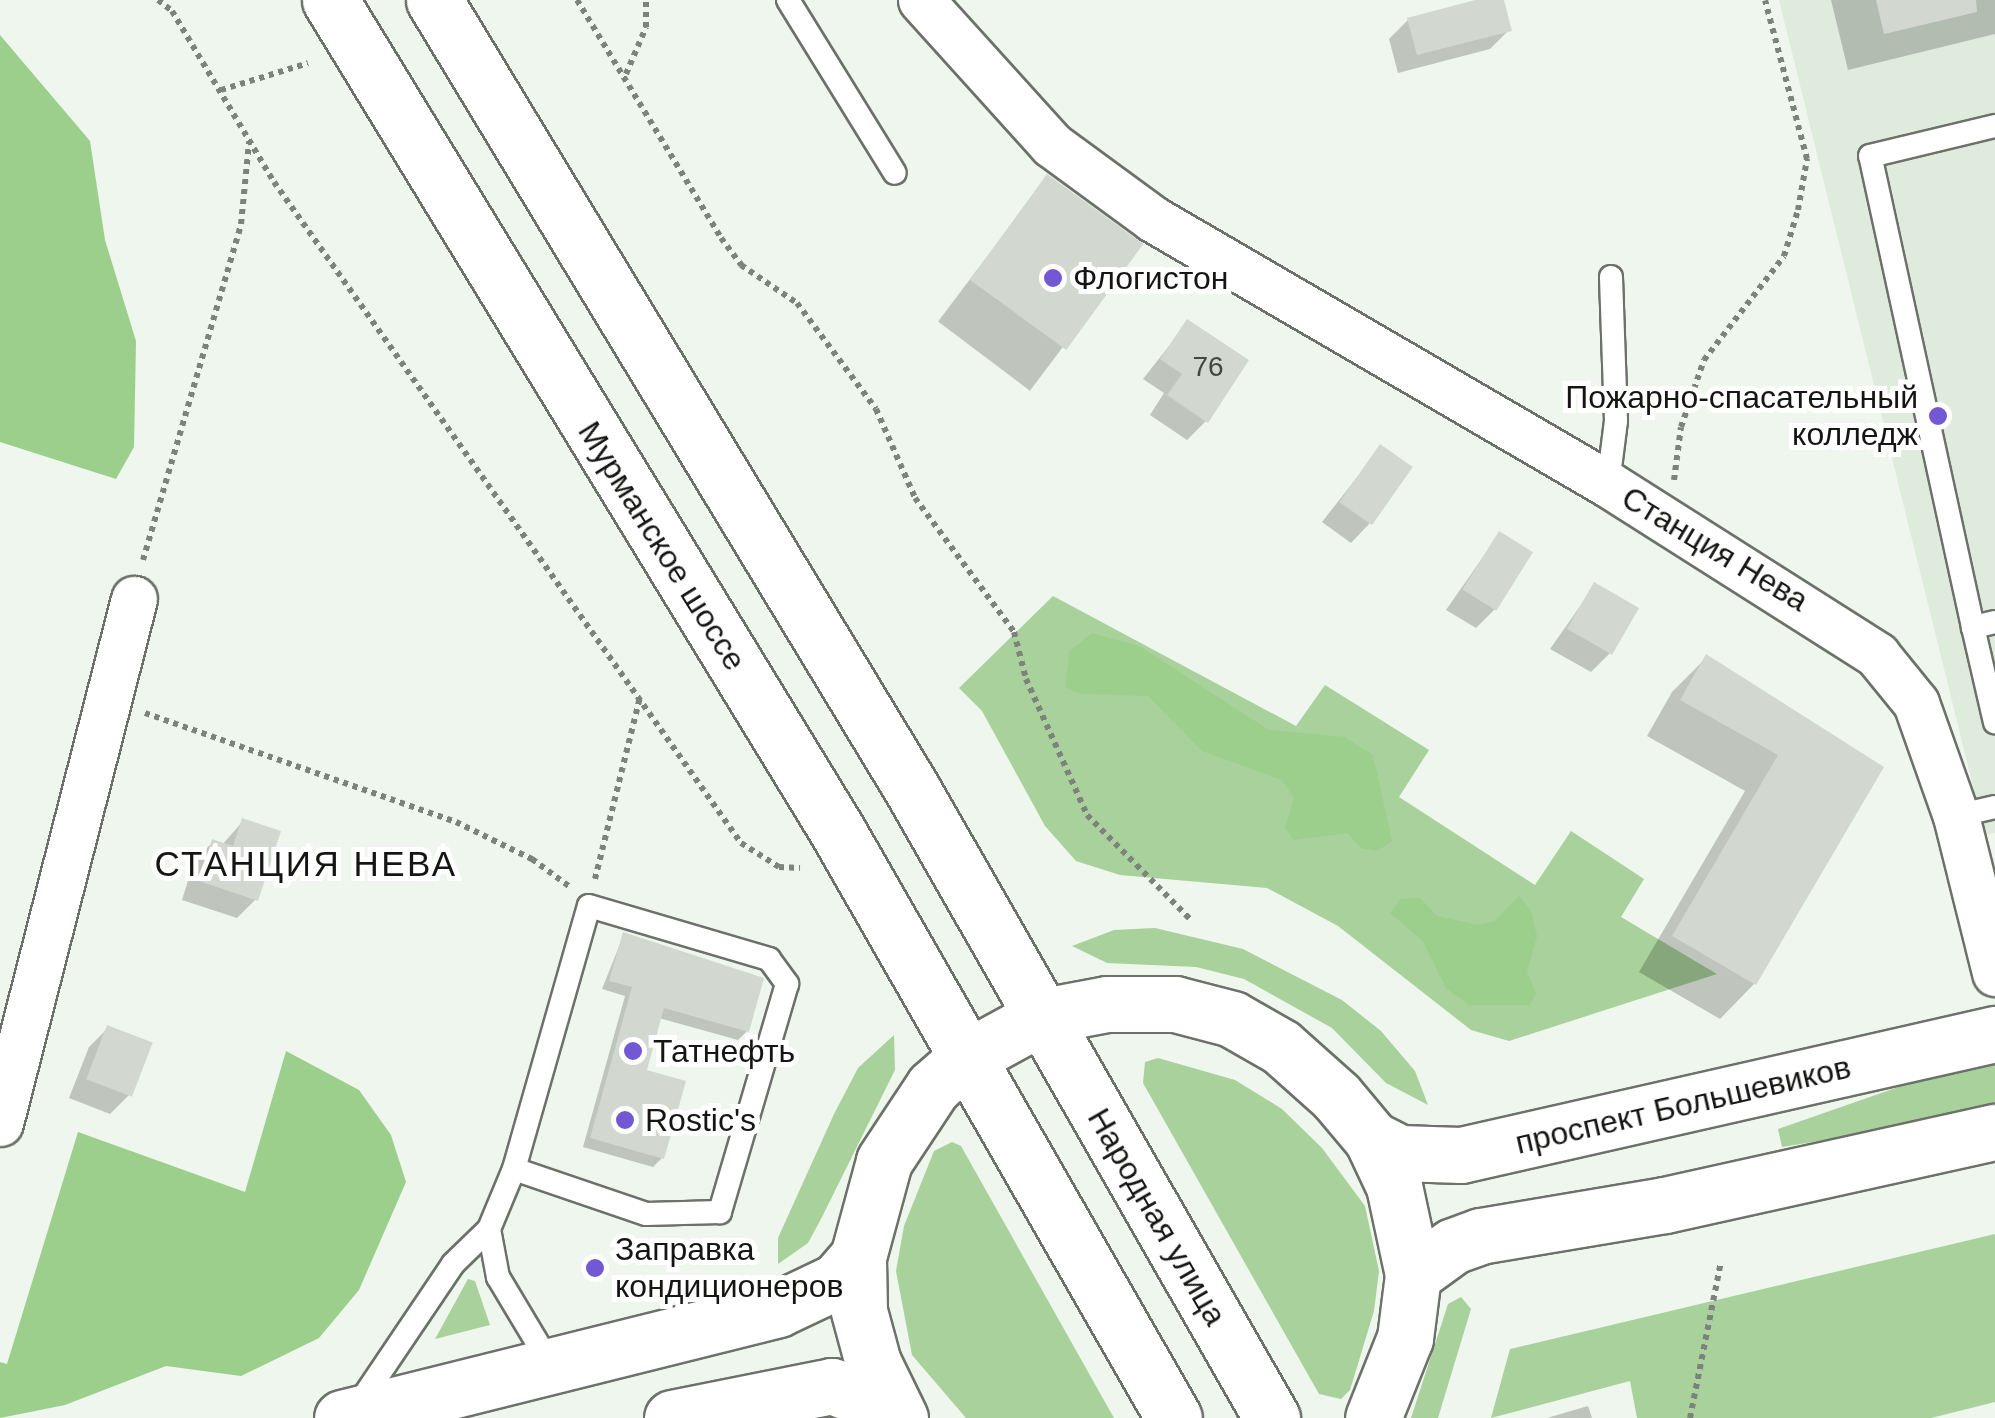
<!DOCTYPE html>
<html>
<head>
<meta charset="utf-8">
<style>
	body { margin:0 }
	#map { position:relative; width:1995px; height:1418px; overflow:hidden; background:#eff6ed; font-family:Arial,sans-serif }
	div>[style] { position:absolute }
	.built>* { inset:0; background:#dfebdc }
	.green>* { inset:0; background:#a8d19c }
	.forest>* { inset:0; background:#9cce8c }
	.shadow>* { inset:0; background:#0003; transform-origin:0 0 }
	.building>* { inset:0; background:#d2d8d0; transform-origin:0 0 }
	.path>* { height:6px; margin-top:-3px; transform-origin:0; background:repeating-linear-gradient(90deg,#7d827c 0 5px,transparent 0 10px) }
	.roads { filter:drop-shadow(2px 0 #6c716a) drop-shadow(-2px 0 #6c716a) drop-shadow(0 2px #6c716a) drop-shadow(0 -2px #6c716a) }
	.service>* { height:22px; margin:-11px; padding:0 11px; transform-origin:11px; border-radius:11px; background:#fff }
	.minor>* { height:45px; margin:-22.5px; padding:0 22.5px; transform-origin:22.5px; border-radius:22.5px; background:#fff }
	.secondary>* { height:55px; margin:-27.5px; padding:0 27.5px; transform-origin:27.5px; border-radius:27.5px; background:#fff }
	.primary>* { height:55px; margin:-27.5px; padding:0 27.5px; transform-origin:27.5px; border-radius:27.5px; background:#fff }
	.dots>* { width:28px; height:28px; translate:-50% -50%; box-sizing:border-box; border:5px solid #fff; border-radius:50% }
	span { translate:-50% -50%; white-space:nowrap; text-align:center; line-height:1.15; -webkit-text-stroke:10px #fff; paint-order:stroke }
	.number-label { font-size:28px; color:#444642 }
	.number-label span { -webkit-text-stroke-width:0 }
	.poi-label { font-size:32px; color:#141613 }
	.left { translate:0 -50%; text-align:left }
	.right { translate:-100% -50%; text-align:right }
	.street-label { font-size:32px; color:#141613 }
	.neighbourhood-label { font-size:35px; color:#141613; letter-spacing:2.5px }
</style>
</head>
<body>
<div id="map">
	<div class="built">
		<div style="clip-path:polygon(1779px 0,1995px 0,1995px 833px,1985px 835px)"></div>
	</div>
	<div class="green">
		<div style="clip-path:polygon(1053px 596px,1296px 726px,1325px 685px,1429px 750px,1399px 797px,1535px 885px,1571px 831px,1644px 879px,1621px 917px,1717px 974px,1509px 1041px,1471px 1030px,1338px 926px,1267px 888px,1120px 875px,1076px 861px,1045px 826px,982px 711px,959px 688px)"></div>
		<div style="clip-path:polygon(1155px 928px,1243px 949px,1342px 1000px,1381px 1031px,1415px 1071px,1428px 1105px,1386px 1083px,1332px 1028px,1244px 979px,1196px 967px,1107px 963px,1072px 946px,1114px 930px)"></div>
		<div style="clip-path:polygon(894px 1035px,895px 1070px,821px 1219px,808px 1243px,778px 1264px,778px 1238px,834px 1114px,858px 1068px)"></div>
		<div style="clip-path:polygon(1158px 1058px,1235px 1080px,1282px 1109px,1322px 1148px,1365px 1206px,1379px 1271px,1374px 1311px,1350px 1390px,1341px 1399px,1319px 1394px,1143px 1083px,1145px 1062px)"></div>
		<div style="clip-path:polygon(1995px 1062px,1995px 1112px,1782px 1147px,1778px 1129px,1933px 1075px)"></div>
		<div style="clip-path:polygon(952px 1142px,961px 1146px,1114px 1418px,966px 1418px,912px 1355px,896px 1271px,904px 1226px,934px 1151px)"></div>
		<div style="clip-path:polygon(1995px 1234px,1995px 1402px,1931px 1418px,1637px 1418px,1630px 1381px,1491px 1418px,1510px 1349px)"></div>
		<div style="clip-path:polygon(468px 1279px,475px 1281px,490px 1325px,435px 1339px)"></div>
		<div style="clip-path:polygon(1461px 1297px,1471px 1309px,1438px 1418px,1411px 1418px,1448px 1304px)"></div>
	</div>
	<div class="forest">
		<div style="clip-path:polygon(0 35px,90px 141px,105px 240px,136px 341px,134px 447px,116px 479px,0 442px)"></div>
		<div style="clip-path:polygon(1092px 633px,1139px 646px,1269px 730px,1344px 737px,1373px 755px,1392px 841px,1377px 851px,1361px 848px,1347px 833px,1294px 840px,1285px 828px,1294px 798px,1282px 780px,1202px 751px,1148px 696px,1081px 694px,1065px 687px,1070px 651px)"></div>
		<div style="clip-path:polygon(1519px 896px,1531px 911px,1537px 936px,1527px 972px,1536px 993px,1530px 1005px,1469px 1005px,1446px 988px,1423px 941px,1390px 913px,1400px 899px,1420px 898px,1437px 916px,1478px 925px,1495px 921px)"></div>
		<div style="clip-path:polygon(286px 1051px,359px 1090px,391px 1135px,406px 1182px,359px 1290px,319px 1338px,241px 1376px,166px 1366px,65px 1405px,0 1418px,0 1362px,7px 1364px,78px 1132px,245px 1192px)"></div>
	</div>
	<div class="shadow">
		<div style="clip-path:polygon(1485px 0,1501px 0,1509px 30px,1490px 49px,1398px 73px,1389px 39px,1408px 20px)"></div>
		<div style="clip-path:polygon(1831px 0,1995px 0,1995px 34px,1848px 70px)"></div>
		<div style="left:1047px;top:177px;width:115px;height:181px;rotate:37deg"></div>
		<div style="clip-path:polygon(1187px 323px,1206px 421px,1187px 440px,1150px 415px,1164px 393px,1143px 379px)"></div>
		<div style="clip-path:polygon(1381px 447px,1369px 524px,1351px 543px,1322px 522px)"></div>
		<div style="clip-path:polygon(1499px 534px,1495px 609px,1476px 628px,1446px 610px)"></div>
		<div style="clip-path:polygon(1595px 585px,1610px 653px,1591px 672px,1550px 649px)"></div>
		<div style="clip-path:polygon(1707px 657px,1881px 767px,1754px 984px,1720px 1019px,1639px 972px,1745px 791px,1647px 736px,1672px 692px)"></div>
		<div style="clip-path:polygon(243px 821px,256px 899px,237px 918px,182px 900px,194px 861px,213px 842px,222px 845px)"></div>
		<div style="clip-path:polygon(624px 934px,747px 1031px,738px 1040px,659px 1018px,644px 1071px,662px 1158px,653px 1167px,583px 1147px,625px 996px,602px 989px)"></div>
		<div style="clip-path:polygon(108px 1028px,129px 1095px,110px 1114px,69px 1098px,89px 1047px)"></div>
		<div style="clip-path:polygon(1588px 1406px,1592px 1418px,1547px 1418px)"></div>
	</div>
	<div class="building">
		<div style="clip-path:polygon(1475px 0,1504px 0,1512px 31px,1417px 55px,1407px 18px)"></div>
		<div style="clip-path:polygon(1876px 0,1976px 0,1977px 12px,1884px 34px)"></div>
		<div style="left:1047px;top:174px;width:119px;height:131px;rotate:36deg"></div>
		<div style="clip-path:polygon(1187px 319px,1249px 360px,1208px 423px,1167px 395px,1182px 374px,1160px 359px)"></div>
		<div style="left:1380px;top:444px;width:40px;height:71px;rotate:35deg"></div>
		<div style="left:1499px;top:531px;width:40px;height:69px;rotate:32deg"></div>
		<div style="left:1594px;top:582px;width:52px;height:54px;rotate:30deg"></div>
		<div style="clip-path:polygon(1706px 654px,1884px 767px,1756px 985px,1672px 936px,1778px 755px,1680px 700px)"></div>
		<div style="clip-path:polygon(242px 818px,281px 831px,258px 901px,199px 881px,212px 839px,233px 846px)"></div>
		<div style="clip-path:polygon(623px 932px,764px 978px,749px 1032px,664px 1008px,647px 1070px,686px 1081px,664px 1159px,590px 1138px,632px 987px,609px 981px)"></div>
		<div style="left:107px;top:1025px;width:49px;height:58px;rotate:21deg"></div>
	</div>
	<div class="path">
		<div style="left:158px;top:0;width:18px;rotate:38deg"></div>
		<div style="left:172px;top:11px;width:199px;rotate:59.2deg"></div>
		<div style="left:274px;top:182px;width:809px;rotate:54.76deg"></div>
		<div style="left:741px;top:843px;width:45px;rotate:32.3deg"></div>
		<div style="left:779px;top:867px;width:21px;rotate:3deg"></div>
		<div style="left:577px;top:0;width:278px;rotate:58.8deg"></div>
		<div style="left:721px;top:238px;width:34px;rotate:53deg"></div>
		<div style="left:741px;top:265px;width:68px;rotate:34.2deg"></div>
		<div style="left:797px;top:303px;width:132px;rotate:53.3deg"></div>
		<div style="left:876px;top:409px;width:97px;rotate:66.3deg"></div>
		<div style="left:915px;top:498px;width:167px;rotate:53.5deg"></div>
		<div style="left:1014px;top:632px;width:49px;rotate:75.7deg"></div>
		<div style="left:1026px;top:679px;width:149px;rotate:65.8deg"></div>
		<div style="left:1087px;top:815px;width:149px;rotate:45.3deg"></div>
		<div style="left:626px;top:74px;width:51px;rotate:-66.9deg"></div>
		<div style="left:646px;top:27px;width:27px;rotate:-90deg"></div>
		<div style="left:221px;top:90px;width:91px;rotate:-17.2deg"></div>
		<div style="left:1674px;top:480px;width:53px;rotate:-82.5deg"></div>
		<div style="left:1681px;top:427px;width:71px;rotate:-71.1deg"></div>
		<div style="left:1704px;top:360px;width:131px;rotate:-52.4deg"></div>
		<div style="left:1784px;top:256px;width:48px;rotate:-73.1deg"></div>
		<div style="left:1798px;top:210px;width:52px;rotate:-80deg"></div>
		<div style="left:1807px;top:159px;width:164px;rotate:-104.8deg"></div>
		<div style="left:143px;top:560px;width:350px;rotate:-73.7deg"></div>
		<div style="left:241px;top:224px;width:82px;rotate:-84.4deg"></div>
		<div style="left:145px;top:713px;width:330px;rotate:19.3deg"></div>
		<div style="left:456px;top:822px;width:85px;rotate:26deg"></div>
		<div style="left:532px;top:859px;width:47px;rotate:36.4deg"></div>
		<div style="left:595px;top:879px;width:187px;rotate:-76.1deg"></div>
		<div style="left:726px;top:1240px;width:24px;rotate:75deg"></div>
		<div style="left:1690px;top:1418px;width:159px;rotate:-78.8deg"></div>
	</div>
	<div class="roads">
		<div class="service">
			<div style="left:788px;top:0;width:203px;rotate:58.3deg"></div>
			<div style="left:1608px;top:484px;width:64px;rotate:-82.8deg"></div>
			<div style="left:1616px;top:421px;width:144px;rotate:-92deg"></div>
			<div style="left:1995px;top:622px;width:23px;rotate:167deg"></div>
			<div style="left:1973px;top:627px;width:98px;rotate:77deg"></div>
			<div style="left:1973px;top:627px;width:482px;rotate:-102.3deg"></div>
			<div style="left:1870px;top:156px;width:129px;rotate:-13.5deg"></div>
			<div style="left:1956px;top:816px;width:40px;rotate:-13deg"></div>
			<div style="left:489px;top:1229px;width:49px;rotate:79.4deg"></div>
			<div style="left:498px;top:1277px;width:101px;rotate:59.1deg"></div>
			<div style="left:356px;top:1408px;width:174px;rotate:-56deg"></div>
			<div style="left:453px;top:1264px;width:50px;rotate:-44.2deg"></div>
			<div style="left:489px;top:1229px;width:65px;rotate:-67.4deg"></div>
			<div style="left:514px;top:1169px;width:273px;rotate:-74.1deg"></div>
			<div style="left:589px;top:906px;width:188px;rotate:16.4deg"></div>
			<div style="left:769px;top:959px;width:31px;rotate:54deg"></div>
			<div style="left:787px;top:984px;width:238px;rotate:106.4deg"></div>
			<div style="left:720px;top:1212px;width:74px;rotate:178.5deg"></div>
			<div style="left:646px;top:1214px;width:139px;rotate:-161.2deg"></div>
		</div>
		<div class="minor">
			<div style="left:921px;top:0;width:195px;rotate:47.9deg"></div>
			<div style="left:1052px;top:145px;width:125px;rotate:36.2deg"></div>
			<div style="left:1153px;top:219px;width:527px;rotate:30.22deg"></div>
			<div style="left:1608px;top:484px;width:319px;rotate:32.4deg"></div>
			<div style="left:1877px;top:655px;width:62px;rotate:50.9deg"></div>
			<div style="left:1916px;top:703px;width:120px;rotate:70.5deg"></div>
			<div style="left:1956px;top:816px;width:162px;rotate:76deg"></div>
			<div style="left:0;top:1123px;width:541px;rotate:-75.66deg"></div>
		</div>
		<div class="secondary">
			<div style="left:1372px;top:1139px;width:31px;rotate:27deg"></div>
			<div style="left:1400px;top:1153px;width:61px;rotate:1.9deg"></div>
			<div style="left:1461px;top:1155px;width:548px;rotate:-12.77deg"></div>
			<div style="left:1413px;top:1275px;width:49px;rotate:-35.9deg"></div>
			<div style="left:1453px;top:1246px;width:29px;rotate:-20deg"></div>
			<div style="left:1480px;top:1236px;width:188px;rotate:-9.5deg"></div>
			<div style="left:1665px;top:1205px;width:338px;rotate:-12.5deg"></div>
		</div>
		<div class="primary">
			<div style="left:330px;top:0;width:975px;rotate:58.59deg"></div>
			<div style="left:838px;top:832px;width:675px;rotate:60.17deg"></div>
			<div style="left:434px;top:0;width:922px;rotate:58.79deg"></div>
			<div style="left:912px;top:789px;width:725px;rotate:60.22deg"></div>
			<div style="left:342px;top:1418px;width:449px;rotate:-14deg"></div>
			<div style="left:778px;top:1309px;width:65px;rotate:-25.4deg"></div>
			<div style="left:837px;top:1281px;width:32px;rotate:-49deg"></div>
			<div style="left:672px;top:1418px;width:163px;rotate:-11.3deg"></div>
			<div style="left:832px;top:1386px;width:68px;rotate:21.6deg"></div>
			<div style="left:900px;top:1418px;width:61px;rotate:-116.1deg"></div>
			<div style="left:873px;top:1363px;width:54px;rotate:-105.1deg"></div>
			<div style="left:859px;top:1311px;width:54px;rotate:-91.1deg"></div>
			<div style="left:858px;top:1257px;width:99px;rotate:-74.8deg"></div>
			<div style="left:884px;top:1161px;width:89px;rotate:-56.5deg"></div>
			<div style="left:933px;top:1087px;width:44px;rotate:-41.3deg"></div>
			<div style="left:966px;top:1058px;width:88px;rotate:-28.6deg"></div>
			<div style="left:1043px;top:1016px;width:65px;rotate:-10.6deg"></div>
			<div style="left:1107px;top:1004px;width:68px"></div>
			<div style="left:1175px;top:1004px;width:59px;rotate:14.7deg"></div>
			<div style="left:1232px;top:1019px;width:56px;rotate:29.7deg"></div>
			<div style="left:1281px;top:1047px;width:74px;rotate:41.7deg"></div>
			<div style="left:1336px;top:1096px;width:56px;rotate:50.1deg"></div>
			<div style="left:1372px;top:1139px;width:52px;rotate:64.9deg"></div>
			<div style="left:1394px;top:1186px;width:91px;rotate:77.9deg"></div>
			<div style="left:1413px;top:1275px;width:64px;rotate:97.2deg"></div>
			<div style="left:1405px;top:1338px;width:86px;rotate:111.8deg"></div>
		</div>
	</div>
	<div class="dots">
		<div style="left:1053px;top:278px;background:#7259d3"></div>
		<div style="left:1938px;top:416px;background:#7259d3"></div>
		<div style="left:633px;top:1051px;background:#7259d3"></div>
		<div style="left:625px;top:1120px;background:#7259d3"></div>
		<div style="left:595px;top:1268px;background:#7259d3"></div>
	</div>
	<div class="number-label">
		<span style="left:1208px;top:367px">76</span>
	</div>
	<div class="poi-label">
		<span class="left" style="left:1073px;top:278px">Флогистон</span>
		<span class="right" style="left:1918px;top:416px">Пожарно-спасательный<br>колледж</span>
		<span class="left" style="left:653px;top:1051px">Татнефть</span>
		<span class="left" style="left:645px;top:1120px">Rostic's</span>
		<span class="left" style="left:615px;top:1268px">Заправка<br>кондиционеров</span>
	</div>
	<div class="street-label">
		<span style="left:662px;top:546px;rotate:58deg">Мурманское шоссе</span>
		<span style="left:1715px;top:549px;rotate:31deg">Станция Нева</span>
		<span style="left:1683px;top:1105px;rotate:-13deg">проспект Большевиков</span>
		<span style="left:1157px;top:1217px;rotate:60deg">Народная улица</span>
	</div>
	<div class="neighbourhood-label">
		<span style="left:306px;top:864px">СТАНЦИЯ НЕВА</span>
	</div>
</div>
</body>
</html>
